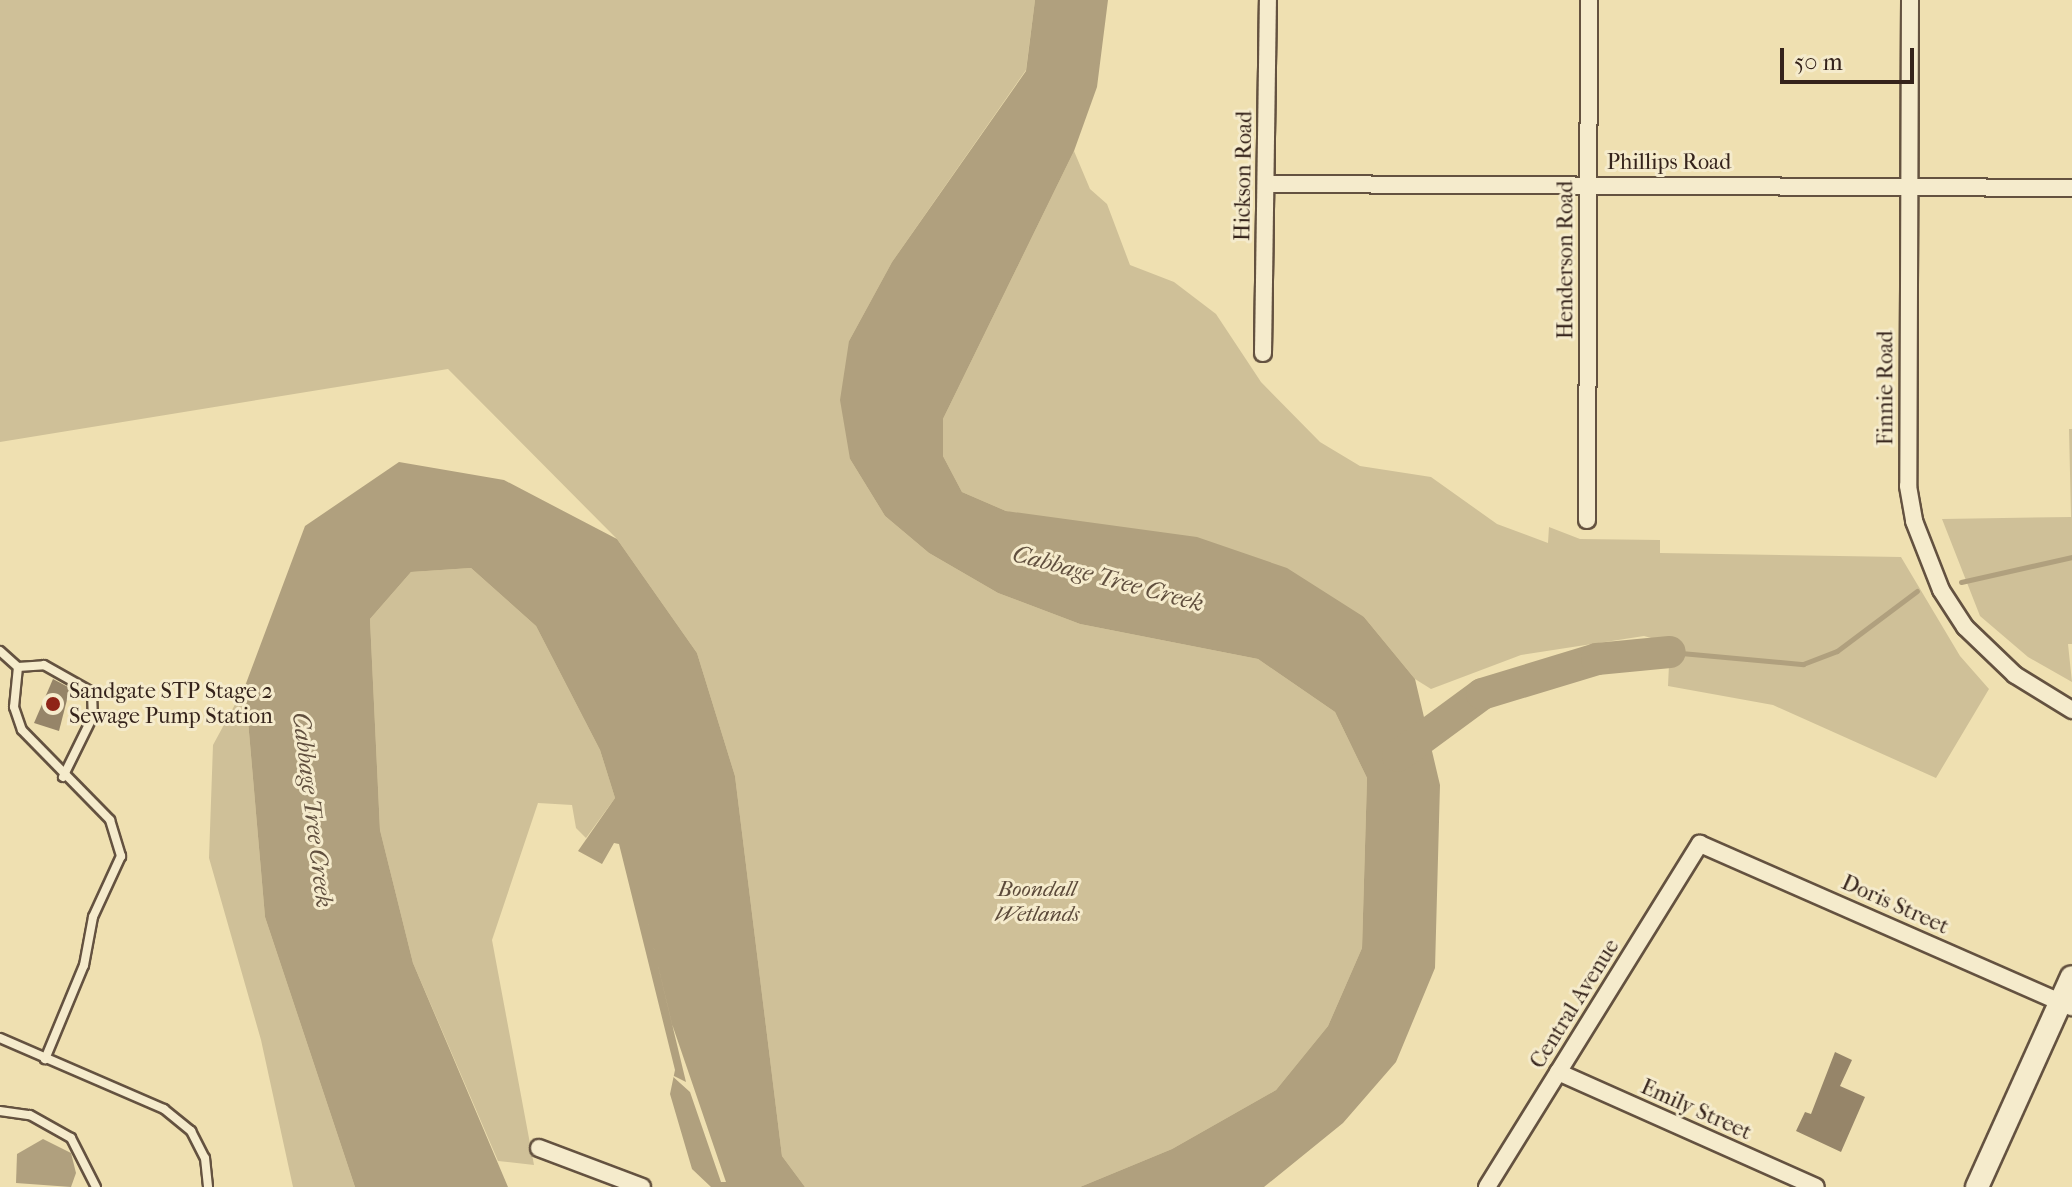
<!DOCTYPE html>
<html>
<head>
<meta charset="utf-8">
<style>
	body { margin:0 }
	#map { position:relative; width:2072px; height:1187px; overflow:hidden; background:#efe0b1; font-family:"IM FELL French Canon",serif }
	div>[style] { position:absolute }
	.green>* { inset:0; background:#cfc098 }
	.water>* { inset:0; background:#b0a07e }
	.pier>* { inset:0; background:#efe0b1 }
	.stream>* { height:5px; margin:-2.5px; padding:0 2.5px; transform-origin:2.5px; border-radius:2.5px; background:#b0a07e }
	.river>* { height:32px; margin:-16px; padding:0 16px; transform-origin:16px; border-radius:16px; background:#b0a07e }
	.building>* { inset:0; background:#968569 }
	.roads { filter:drop-shadow(2px 0 #645240) drop-shadow(-2px 0 #645240) drop-shadow(0 2px #645240) drop-shadow(0 -2px #645240) }
	.lane>* { height:8px; margin:-4px; padding:0 4px; transform-origin:4px; border-radius:4px; background:#f5ebcc }
	.street>* { height:16px; margin:-8px; padding:0 8px; transform-origin:8px; border-radius:8px; background:#f5ebcc }
	.secondary>* { height:22px; margin:-11px; padding:0 11px; transform-origin:11px; border-radius:11px; background:#f5ebcc }
	.dots>* { width:22px; height:22px; translate:-50% -50%; box-sizing:border-box; border:4px solid #f5ebcc; border-radius:50% }
	span { translate:-50% -50%; white-space:nowrap; text-align:center; line-height:1.15; -webkit-text-stroke:6px #f5ebcc; paint-order:stroke }
	.street-label { font-size:22px; color:#35231b }
	.poi-label { font-size:22px; color:#35231b }
	.left { translate:0 -50%; text-align:left }
	.park-label { font-size:22px; color:#5c4a3a; font-style:italic }
	.water-label { font-size:24px; color:#604f3e; font-style:italic }
	.scale { position:absolute; left:1780px; top:48px; width:134px; height:36px; box-sizing:border-box; border:4px solid #35231b; border-top:0; padding-left:10px; font-size:24px; line-height:28px; white-space:nowrap; color:#35231b; -webkit-text-stroke:6px #f5ebcc; paint-order:stroke }
</style>
</head>
<body>
<div id="map">
	<div class="green">
		<div style="clip-path:polygon(0 0,1035px 0,1026px 70px,892px 262px,849px 341px,850px 459px,885px 516px,929px 553px,998px 593px,1080px 624px,1258px 659px,1335px 712px,1367px 778px,1362px 948px,1328px 1026px,1276px 1090px,1172px 1149px,1080px 1187px,805px 1187px,782px 1156px,735px 776px,697px 653px,617px 539px,448px 369px,0 442px)"></div>
		<div style="clip-path:polygon(1074px 151px,1090px 189px,1107px 204px,1130px 265px,1174px 282px,1216px 314px,1261px 382px,1320px 442px,1360px 466px,1431px 477px,1497px 524px,1548px 543px,1549px 527px,1580px 539px,1660px 540px,1660px 553px,1901px 557px,1960px 656px,1989px 689px,1936px 778px,1773px 705px,1668px 686px,1670px 643px,1644px 636px,1521px 655px,1431px 689px,1415px 679px,1364px 617px,1006px 511px,962px 492px,943px 456px,943px 419px)"></div>
		<div style="clip-path:polygon(2069px 429px,2072px 429px,2072px 644px,2068px 644px,2072px 682px,2028px 657px,1980px 616px,1942px 519px,2071px 517px)"></div>
		<div style="clip-path:polygon(471px 568px,536px 626px,600px 750px,615px 798px,586px 838px,576px 828px,572px 805px,538px 803px,492px 940px,534px 1165px,498px 1161px,413px 963px,380px 830px,370px 619px,411px 572px)"></div>
		<div style="clip-path:polygon(245px 686px,265px 917px,355px 1187px,293px 1187px,261px 1040px,209px 858px,213px 745px)"></div>
	</div>
	<div class="water">
		<div style="clip-path:polygon(1035px 0,1108px 0,1097px 87px,1074px 151px,943px 419px,943px 456px,962px 492px,1006px 511px,1197px 537px,1287px 568px,1364px 617px,1415px 679px,1440px 785px,1435px 968px,1396px 1062px,1343px 1123px,1264px 1187px,1080px 1187px,1172px 1149px,1276px 1090px,1328px 1026px,1362px 948px,1367px 778px,1335px 712px,1258px 659px,1080px 624px,998px 593px,929px 553px,885px 516px,850px 459px,840px 400px,849px 341px,892px 262px,1026px 71px)"></div>
		<div style="clip-path:polygon(399px 462px,504px 480px,617px 539px,697px 653px,735px 776px,782px 1156px,805px 1187px,711px 1187px,692px 1169px,670px 1094px,675px 1070px,619px 844px,614px 843px,602px 864px,578px 851px,615px 798px,600px 750px,536px 626px,471px 568px,411px 572px,370px 619px,380px 830px,413px 963px,508px 1187px,355px 1187px,265px 917px,245px 686px,305px 526px)"></div>
		<div style="clip-path:polygon(43px 1139px,71px 1153px,76px 1173px,71px 1187px,16px 1183px,17px 1154px)"></div>
	</div>
	<div class="pier">
		<div style="clip-path:polygon(642px 899px,672px 1024px,726px 1182px,721px 1182px,690px 1092px,670px 1074px,686px 1082px)"></div>
	</div>
	<div class="stream">
		<div style="left:1961px;top:582px;width:114px;rotate:-12.7deg"></div>
		<div style="left:1670px;top:652px;width:134px;rotate:5.2deg"></div>
		<div style="left:1803px;top:664px;width:36px;rotate:-21deg"></div>
		<div style="left:1837px;top:651px;width:100px;rotate:-36.9deg"></div>
	</div>
	<div class="river">
		<div style="left:1398px;top:756px;width:104px;rotate:-36.4deg"></div>
		<div style="left:1482px;top:694px;width:120px;rotate:-16.9deg"></div>
		<div style="left:1597px;top:659px;width:73px;rotate:-5.5deg"></div>
	</div>
	<div class="building">
		<div style="clip-path:polygon(53px 679px,70px 688px,59px 731px,34px 723px)"></div>
		<div style="clip-path:polygon(1835px 1052px,1852px 1060px,1840px 1086px,1865px 1097px,1841px 1152px,1796px 1131px,1805px 1112px,1811px 1114px)"></div>
	</div>
	<div class="roads">
		<div class="lane">
			<div style="left:0;top:651px;width:24px;rotate:42deg"></div>
			<div style="left:18px;top:667px;width:40px;rotate:95.7deg"></div>
			<div style="left:14px;top:707px;width:24px;rotate:71deg"></div>
			<div style="left:22px;top:730px;width:126px;rotate:45.6deg"></div>
			<div style="left:110px;top:820px;width:38px;rotate:73deg"></div>
			<div style="left:121px;top:856px;width:67px;rotate:114.7deg"></div>
			<div style="left:93px;top:917px;width:49px;rotate:100.6deg"></div>
			<div style="left:84px;top:965px;width:102px;rotate:112.5deg"></div>
			<div style="left:18px;top:667px;width:26px;rotate:-4deg"></div>
			<div style="left:44px;top:665px;width:55px;rotate:29.4deg"></div>
			<div style="left:92px;top:692px;width:24px;rotate:88deg"></div>
			<div style="left:93px;top:716px;width:68px;rotate:116.2deg"></div>
			<div style="left:0;top:1038px;width:179px;rotate:23.4deg"></div>
			<div style="left:164px;top:1109px;width:35px;rotate:39deg"></div>
			<div style="left:191px;top:1131px;width:30px;rotate:63deg"></div>
			<div style="left:205px;top:1158px;width:29px;rotate:84deg"></div>
			<div style="left:0;top:1111px;width:30px;rotate:8deg"></div>
			<div style="left:30px;top:1115px;width:47px;rotate:29.3deg"></div>
			<div style="left:71px;top:1138px;width:55px;rotate:63deg"></div>
		</div>
		<div class="street">
			<div style="left:1910px;top:0;width:486px;rotate:90.2deg"></div>
			<div style="left:1908px;top:486px;width:36px;rotate:80deg"></div>
			<div style="left:1914px;top:521px;width:74px;rotate:68.6deg"></div>
			<div style="left:1941px;top:590px;width:44px;rotate:57deg"></div>
			<div style="left:1965px;top:627px;width:69px;rotate:43.8deg"></div>
			<div style="left:2015px;top:675px;width:67px;rotate:31.6deg"></div>
			<div style="left:1267px;top:184px;width:805px;rotate:0.28deg"></div>
			<div style="left:1263px;top:353px;width:353px;rotate:-89.2deg"></div>
			<div style="left:1587px;top:520px;width:520px;rotate:-89.78deg"></div>
			<div style="left:1558px;top:1072px;width:282px;rotate:24deg"></div>
			<div style="left:539px;top:1148px;width:110px;rotate:20.7deg"></div>
			<div style="left:1487px;top:1187px;width:404px;rotate:-58.2deg"></div>
			<div style="left:1700px;top:844px;width:406px;rotate:23.7deg"></div>
		</div>
		<div class="secondary">
			<div style="left:1977px;top:1187px;width:230px;rotate:-65.7deg"></div>
		</div>
	</div>
	<div class="dots">
		<div style="left:53px;top:704px;background:#8f2418"></div>
	</div>
	<div class="street-label">
		<span style="left:1669px;top:163px">Phillips Road</span>
		<span style="left:1244px;top:176px;rotate:-89deg">Hickson Road</span>
		<span style="left:1566px;top:260px;rotate:-90deg">Henderson Road</span>
		<span style="left:1886px;top:388px;rotate:-90deg">Finnie Road</span>
		<span style="left:1895px;top:905px;rotate:24deg">Doris Street</span>
		<span style="left:1575px;top:1004px;rotate:-58deg">Central Avenue</span>
		<span style="left:1696px;top:1110px;rotate:24deg">Emily Street</span>
	</div>
	<div class="poi-label">
		<span class="left" style="left:69px;top:704px">Sandgate STP Stage 2<br>Sewage Pump Station</span>
	</div>
	<div class="park-label">
		<span style="left:1037px;top:902px">Boondall<br>Wetlands</span>
	</div>
	<div class="water-label">
		<span style="left:1108px;top:579px;rotate:15deg">Cabbage Tree Creek</span>
		<span style="left:312px;top:810px;rotate:83deg">Cabbage Tree Creek</span>
	</div>
	<div class="scale">50 m</div>
</div>
</body>
</html>
